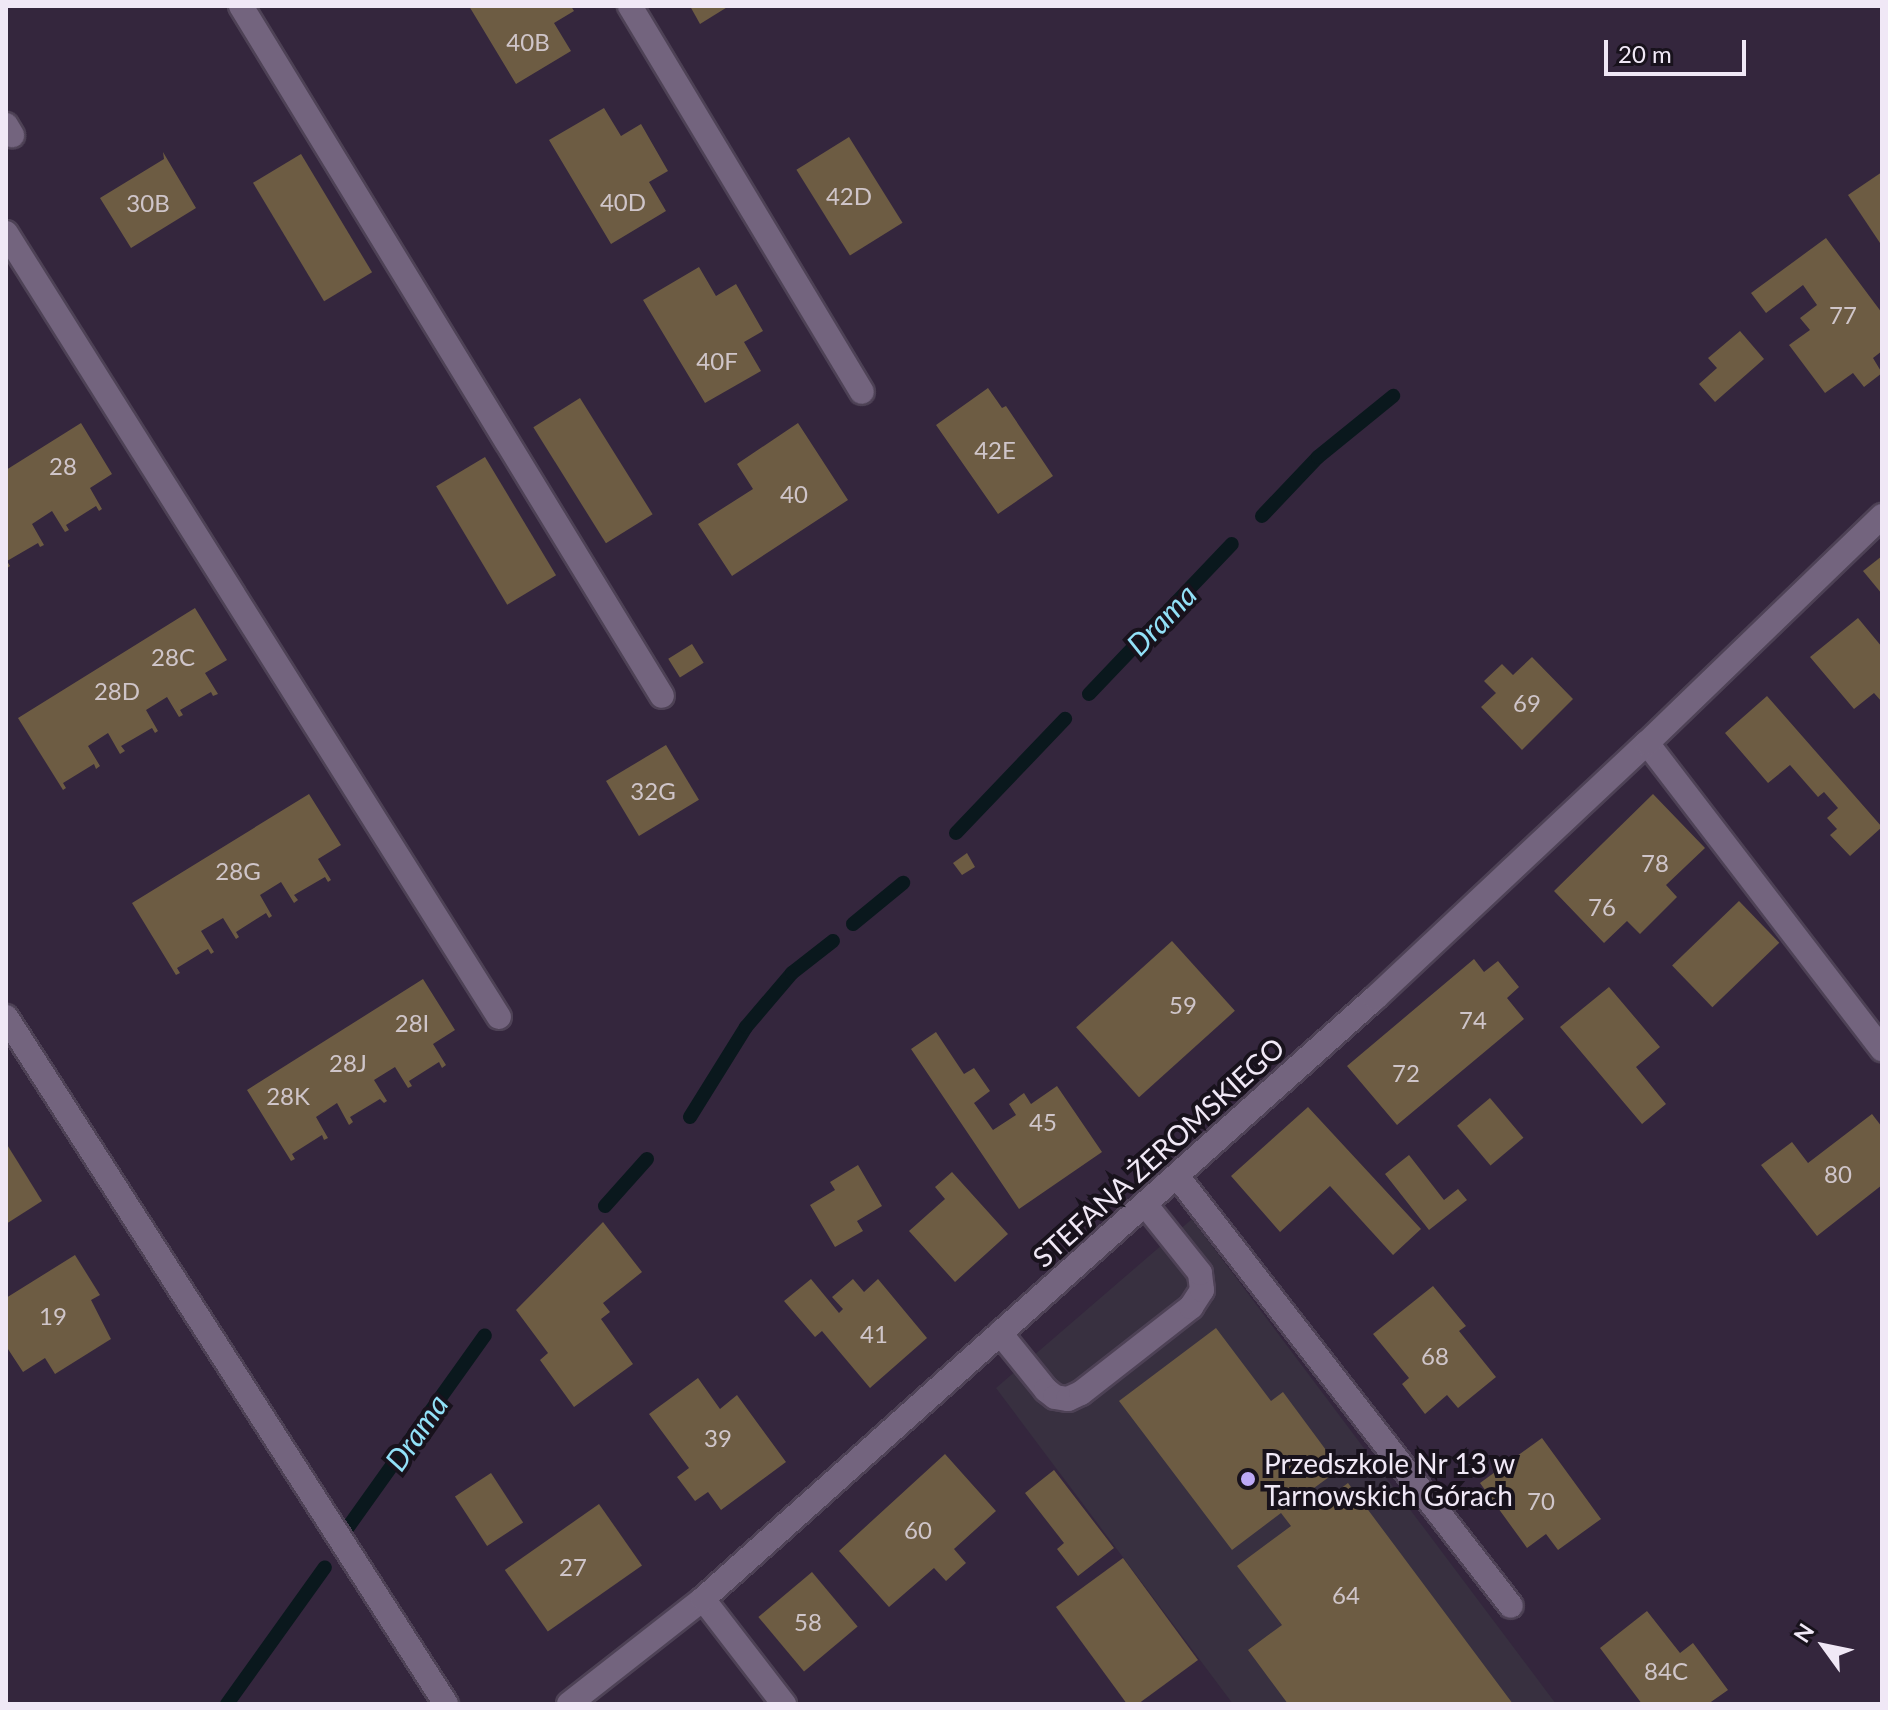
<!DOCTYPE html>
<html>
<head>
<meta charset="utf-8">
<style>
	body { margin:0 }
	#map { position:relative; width:1888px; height:1710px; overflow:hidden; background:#34263d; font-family:Lato,sans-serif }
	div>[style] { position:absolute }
	.education>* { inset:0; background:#383040 }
	.stream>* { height:14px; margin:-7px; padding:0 7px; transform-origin:7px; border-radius:7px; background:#0a181d }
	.building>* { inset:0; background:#6d5c43; transform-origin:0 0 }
	.roads { filter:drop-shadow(2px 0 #4e4256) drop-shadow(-2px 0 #4e4256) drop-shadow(0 2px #4e4256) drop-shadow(0 -2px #4e4256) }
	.minor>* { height:24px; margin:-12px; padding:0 12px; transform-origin:12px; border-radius:12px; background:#73647e }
	.dots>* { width:22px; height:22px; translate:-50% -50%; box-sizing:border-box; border:4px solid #18121c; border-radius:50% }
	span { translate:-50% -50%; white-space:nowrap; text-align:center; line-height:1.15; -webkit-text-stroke:8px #18121c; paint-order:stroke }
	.number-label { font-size:24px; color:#cfc5c9 }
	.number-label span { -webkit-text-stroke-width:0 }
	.street-label { font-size:28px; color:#f0e8f6 }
	.poi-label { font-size:28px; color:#f0e8f6 }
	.left { translate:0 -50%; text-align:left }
	.water-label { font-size:30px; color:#92e1f8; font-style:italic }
	.frame { position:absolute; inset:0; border:8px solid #f0e8f6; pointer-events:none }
	.north { position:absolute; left:1784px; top:1606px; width:80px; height:80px; -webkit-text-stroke:6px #18121c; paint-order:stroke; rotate:303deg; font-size:22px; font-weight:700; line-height:32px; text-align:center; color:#f0e8f6 }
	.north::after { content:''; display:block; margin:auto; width:28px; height:36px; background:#f0e8f6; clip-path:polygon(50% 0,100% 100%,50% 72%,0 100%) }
	.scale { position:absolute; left:1604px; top:40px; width:142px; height:36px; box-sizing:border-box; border:4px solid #f0e8f6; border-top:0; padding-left:10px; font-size:24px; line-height:28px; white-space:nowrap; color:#f0e8f6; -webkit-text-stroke:6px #18121c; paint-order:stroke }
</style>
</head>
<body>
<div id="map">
	<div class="education">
		<div style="clip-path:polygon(1192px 1219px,1556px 1704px,1233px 1704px,996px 1388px)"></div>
	</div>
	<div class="stream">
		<div style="left:1262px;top:516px;width:81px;rotate:-46.5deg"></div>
		<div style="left:1318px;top:457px;width:97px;rotate:-39.1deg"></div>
		<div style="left:1089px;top:694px;width:207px;rotate:-46.4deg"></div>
		<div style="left:956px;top:833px;width:158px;rotate:-46.3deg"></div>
		<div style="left:853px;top:924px;width:65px;rotate:-39.4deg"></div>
		<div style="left:690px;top:1117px;width:106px;rotate:-58.1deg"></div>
		<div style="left:746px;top:1027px;width:71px;rotate:-49.6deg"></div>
		<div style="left:792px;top:973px;width:52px;rotate:-38deg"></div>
		<div style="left:605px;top:1206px;width:63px;rotate:-48.2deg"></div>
		<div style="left:346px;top:1530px;width:239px;rotate:-54.5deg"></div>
		<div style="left:227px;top:1704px;width:168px;rotate:-54.4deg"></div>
	</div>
	<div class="building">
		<div style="clip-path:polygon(469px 6px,571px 6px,574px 11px,554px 23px,571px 51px,516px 84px)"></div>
		<div style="clip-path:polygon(690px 6px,729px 6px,700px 24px)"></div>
		<div style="clip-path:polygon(604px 108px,621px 136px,641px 124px,668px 171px,649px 182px,666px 211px,611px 244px,549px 140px)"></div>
		<div style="left:849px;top:137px;width:101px;height:62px;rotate:58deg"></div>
		<div style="clip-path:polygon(163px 152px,196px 208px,131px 248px,100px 198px,164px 159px)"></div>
		<div style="left:301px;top:154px;width:138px;height:56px;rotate:59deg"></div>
		<div style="clip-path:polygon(1882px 172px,1882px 246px,1848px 195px)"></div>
		<div style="clip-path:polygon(1826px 238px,1882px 313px,1882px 351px,1873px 358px,1882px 373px,1864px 387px,1853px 373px,1825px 393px,1789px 345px,1810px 330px,1800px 318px,1817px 305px,1803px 285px,1766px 313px,1751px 293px)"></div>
		<div style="clip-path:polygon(699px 267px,716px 296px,736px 284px,763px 331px,744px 342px,761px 371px,705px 403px,643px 300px)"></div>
		<div style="clip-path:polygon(1740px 331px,1764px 359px,1715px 402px,1699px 384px,1717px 368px,1708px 358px)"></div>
		<div style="clip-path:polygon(988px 388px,1002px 408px,1006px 406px,1053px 476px,998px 514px,936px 425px)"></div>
		<div style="left:580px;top:398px;width:137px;height:55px;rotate:58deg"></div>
		<div style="clip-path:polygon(81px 423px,112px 474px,90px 488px,102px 509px,99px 511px,96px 506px,66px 525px,69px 530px,65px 532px,52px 511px,32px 524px,44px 545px,40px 547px,38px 543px,7px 561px,10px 566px,6px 569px,6px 470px)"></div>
		<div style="clip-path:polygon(798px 423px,848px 500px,732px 576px,698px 524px,753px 489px,737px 464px)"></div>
		<div style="left:485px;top:457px;width:138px;height:57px;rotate:59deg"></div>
		<div style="clip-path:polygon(1882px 556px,1882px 594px,1863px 571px)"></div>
		<div style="clip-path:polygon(195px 608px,227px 660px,205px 673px,218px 694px,213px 696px,211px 692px,180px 710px,183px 715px,179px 717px,167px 697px,146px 710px,158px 731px,155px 733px,152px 728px,121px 746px,125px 751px,120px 754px,108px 733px,88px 746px,100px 766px,96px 769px,94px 764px,63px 783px,66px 788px,63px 790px,18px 718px)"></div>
		<div style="clip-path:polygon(1858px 618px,1882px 647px,1882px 702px,1874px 693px,1854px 709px,1810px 657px)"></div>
		<div style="left:692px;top:644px;width:22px;height:28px;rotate:58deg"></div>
		<div style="clip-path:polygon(1532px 657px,1573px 699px,1522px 750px,1481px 707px,1496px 693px,1484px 681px,1502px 664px,1513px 675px)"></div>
		<div style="clip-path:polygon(1767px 696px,1882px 827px,1850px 856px,1830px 835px,1837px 829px,1827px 818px,1838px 808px,1824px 792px,1818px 797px,1790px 765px,1768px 783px,1725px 733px)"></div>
		<div style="left:666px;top:745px;width:64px;height:70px;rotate:59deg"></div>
		<div style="clip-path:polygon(309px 794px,341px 845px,318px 859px,331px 880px,328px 882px,325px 877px,294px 895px,298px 900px,294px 903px,281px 882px,260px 895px,272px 916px,269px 918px,266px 913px,236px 932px,239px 937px,236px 939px,223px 918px,201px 931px,214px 952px,211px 954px,208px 949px,177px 968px,180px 973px,176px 975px,132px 903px)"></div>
		<div style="clip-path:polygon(1653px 794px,1705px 848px,1666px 885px,1677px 897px,1640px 934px,1627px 921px,1604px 943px,1554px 891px)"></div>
		<div style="clip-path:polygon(967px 853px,975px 867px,962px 875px,953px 863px)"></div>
		<div style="left:1739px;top:901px;width:58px;height:93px;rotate:46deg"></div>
		<div style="left:1172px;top:941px;width:94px;height:129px;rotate:48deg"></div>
		<div style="clip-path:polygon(1474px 959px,1484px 972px,1498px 961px,1519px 987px,1507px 998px,1524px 1019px,1397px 1125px,1347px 1066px)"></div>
		<div style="clip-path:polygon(423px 979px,455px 1030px,433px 1044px,446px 1065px,442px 1068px,439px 1062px,409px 1081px,412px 1086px,408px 1088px,395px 1067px,374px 1080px,387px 1101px,384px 1103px,380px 1099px,350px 1117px,353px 1122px,349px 1125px,337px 1103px,316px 1117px,328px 1138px,324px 1140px,322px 1135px,292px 1154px,295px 1159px,291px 1161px,247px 1090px)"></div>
		<div style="clip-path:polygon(1609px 987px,1660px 1047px,1636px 1067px,1666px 1104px,1642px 1124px,1560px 1027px)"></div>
		<div style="clip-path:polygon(936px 1032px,964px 1074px,974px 1068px,990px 1091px,974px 1103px,993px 1130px,1016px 1115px,1009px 1104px,1024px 1093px,1031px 1104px,1057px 1086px,1102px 1152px,1019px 1209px,911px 1049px)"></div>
		<div style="left:1490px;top:1098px;width:52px;height:43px;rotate:50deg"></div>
		<div style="clip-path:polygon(1308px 1107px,1421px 1229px,1393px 1255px,1330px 1186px,1280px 1232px,1231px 1176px)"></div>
		<div style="clip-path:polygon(1872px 1114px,1882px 1127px,1882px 1185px,1817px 1236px,1761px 1165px,1792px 1142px,1808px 1163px)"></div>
		<div style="clip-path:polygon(6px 1143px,42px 1201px,6px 1224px)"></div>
		<div style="clip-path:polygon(1409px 1155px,1444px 1200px,1458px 1189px,1467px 1200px,1429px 1230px,1385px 1174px)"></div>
		<div style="clip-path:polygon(858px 1165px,882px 1206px,857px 1221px,863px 1231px,835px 1247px,810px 1205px,835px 1190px,830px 1182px)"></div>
		<div style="clip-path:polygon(952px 1172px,1008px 1234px,955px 1282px,909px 1231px,945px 1199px,935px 1187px)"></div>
		<div style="clip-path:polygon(603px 1222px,642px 1272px,603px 1303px,610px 1312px,601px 1319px,633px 1364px,574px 1407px,540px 1360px,548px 1353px,516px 1310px)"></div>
		<div style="clip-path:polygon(75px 1255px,100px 1295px,91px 1300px,111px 1339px,55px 1374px,45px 1358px,23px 1372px,6px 1346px,6px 1298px)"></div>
		<div style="clip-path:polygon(811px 1279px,839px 1313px,843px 1309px,832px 1297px,853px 1279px,864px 1292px,878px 1279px,927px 1338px,870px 1388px,822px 1331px,815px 1337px,784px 1301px)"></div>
		<div style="clip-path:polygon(1433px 1286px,1466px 1326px,1459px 1331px,1496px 1377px,1458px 1408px,1447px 1395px,1425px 1414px,1402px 1384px,1409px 1378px,1373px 1334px)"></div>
		<div style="clip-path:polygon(1216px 1328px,1271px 1401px,1283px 1392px,1340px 1469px,1314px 1488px,1324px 1501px,1348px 1483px,1513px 1704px,1288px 1704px,1248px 1650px,1282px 1625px,1237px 1566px,1291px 1526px,1281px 1513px,1232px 1550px,1119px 1401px)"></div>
		<div style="clip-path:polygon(698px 1378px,720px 1409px,737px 1395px,786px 1462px,721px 1510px,708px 1492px,695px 1501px,677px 1477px,689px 1468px,649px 1414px)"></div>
		<div style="clip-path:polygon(1542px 1438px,1601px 1519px,1558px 1550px,1546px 1534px,1527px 1548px,1480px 1483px)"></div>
		<div style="clip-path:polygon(945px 1454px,996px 1511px,954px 1549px,966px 1563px,946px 1581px,934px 1568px,889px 1607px,839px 1551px)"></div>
		<div style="clip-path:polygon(1054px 1470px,1114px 1548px,1078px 1576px,1057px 1549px,1064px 1543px,1025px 1493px)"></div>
		<div style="left:491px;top:1473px;width:59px;height:43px;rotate:57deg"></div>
		<div style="left:599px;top:1504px;width:75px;height:115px;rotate:55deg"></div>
		<div style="clip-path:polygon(1123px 1558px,1198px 1660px,1138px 1704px,1127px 1704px,1056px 1607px)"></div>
		<div style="left:812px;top:1572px;width:71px;height:70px;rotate:50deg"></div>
		<div style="clip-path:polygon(1647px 1611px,1680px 1653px,1693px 1643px,1728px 1690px,1708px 1704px,1642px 1704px,1600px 1648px)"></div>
	</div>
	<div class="roads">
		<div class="minor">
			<div style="left:241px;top:6px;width:808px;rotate:58.61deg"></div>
			<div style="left:630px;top:6px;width:450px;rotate:59deg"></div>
			<div style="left:6px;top:125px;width:12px;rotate:59deg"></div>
			<div style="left:6px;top:233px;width:926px;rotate:57.84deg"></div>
			<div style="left:1647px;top:743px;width:386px;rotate:52.5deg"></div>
			<div style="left:6px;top:1017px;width:816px;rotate:57.36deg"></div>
			<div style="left:1177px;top:1176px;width:544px;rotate:52.16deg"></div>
			<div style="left:1000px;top:1333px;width:73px;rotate:51.1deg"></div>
			<div style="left:1046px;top:1390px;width:11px;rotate:38deg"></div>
			<div style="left:1055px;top:1397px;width:13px;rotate:9deg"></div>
			<div style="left:1068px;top:1399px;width:14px;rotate:-25deg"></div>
			<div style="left:1081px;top:1393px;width:140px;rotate:-38deg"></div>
			<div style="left:1191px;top:1307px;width:20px;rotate:-57deg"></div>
			<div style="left:1202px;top:1290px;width:17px;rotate:-97deg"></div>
			<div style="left:1200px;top:1273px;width:88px;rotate:-128.6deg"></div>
			<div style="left:703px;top:1599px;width:133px;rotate:52.4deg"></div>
			<div style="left:569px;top:1704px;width:170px;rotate:-38.1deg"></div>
			<div style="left:703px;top:1599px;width:902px;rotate:-41.81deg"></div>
			<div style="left:1375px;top:998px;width:373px;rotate:-43.2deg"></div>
			<div style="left:1647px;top:743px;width:327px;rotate:-44deg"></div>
		</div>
	</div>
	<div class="dots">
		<div style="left:1248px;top:1479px;background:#bda9f5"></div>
	</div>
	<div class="number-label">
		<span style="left:528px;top:42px">40B</span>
		<span style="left:849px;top:196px">42D</span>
		<span style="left:623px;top:202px">40D</span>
		<span style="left:148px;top:203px">30B</span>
		<span style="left:1843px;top:315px">77</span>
		<span style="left:717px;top:361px">40F</span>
		<span style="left:995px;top:450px">42E</span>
		<span style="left:63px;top:466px">28</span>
		<span style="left:794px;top:494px">40</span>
		<span style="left:173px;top:657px">28C</span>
		<span style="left:117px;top:691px">28D</span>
		<span style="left:1527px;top:703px">69</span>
		<span style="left:653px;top:791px">32G</span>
		<span style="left:1655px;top:863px">78</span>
		<span style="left:238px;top:871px">28G</span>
		<span style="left:1602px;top:907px">76</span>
		<span style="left:1183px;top:1005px">59</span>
		<span style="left:1473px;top:1020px">74</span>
		<span style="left:412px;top:1023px">28I</span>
		<span style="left:348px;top:1063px">28J</span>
		<span style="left:1406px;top:1073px">72</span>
		<span style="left:288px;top:1096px">28K</span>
		<span style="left:1043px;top:1122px">45</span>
		<span style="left:1838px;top:1174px">80</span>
		<span style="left:53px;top:1316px">19</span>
		<span style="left:874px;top:1334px">41</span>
		<span style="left:1435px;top:1356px">68</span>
		<span style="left:718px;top:1438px">39</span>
		<span style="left:1541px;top:1501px">70</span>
		<span style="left:918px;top:1530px">60</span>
		<span style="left:573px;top:1567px">27</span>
		<span style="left:1346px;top:1595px">64</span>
		<span style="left:808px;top:1622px">58</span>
		<span style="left:1666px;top:1671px">84C</span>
	</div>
	<div class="street-label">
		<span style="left:1158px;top:1152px;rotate:-42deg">STEFANA ŻEROMSKIEGO</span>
	</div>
	<div class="poi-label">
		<span class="left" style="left:1264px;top:1479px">Przedszkole Nr 13 w<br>Tarnowskich Górach</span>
	</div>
	<div class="water-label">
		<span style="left:1161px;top:619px;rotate:-46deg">Drama</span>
		<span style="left:416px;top:1432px;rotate:-55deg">Drama</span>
	</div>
	<div class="frame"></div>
	<div class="north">N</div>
	<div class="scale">20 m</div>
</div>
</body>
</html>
